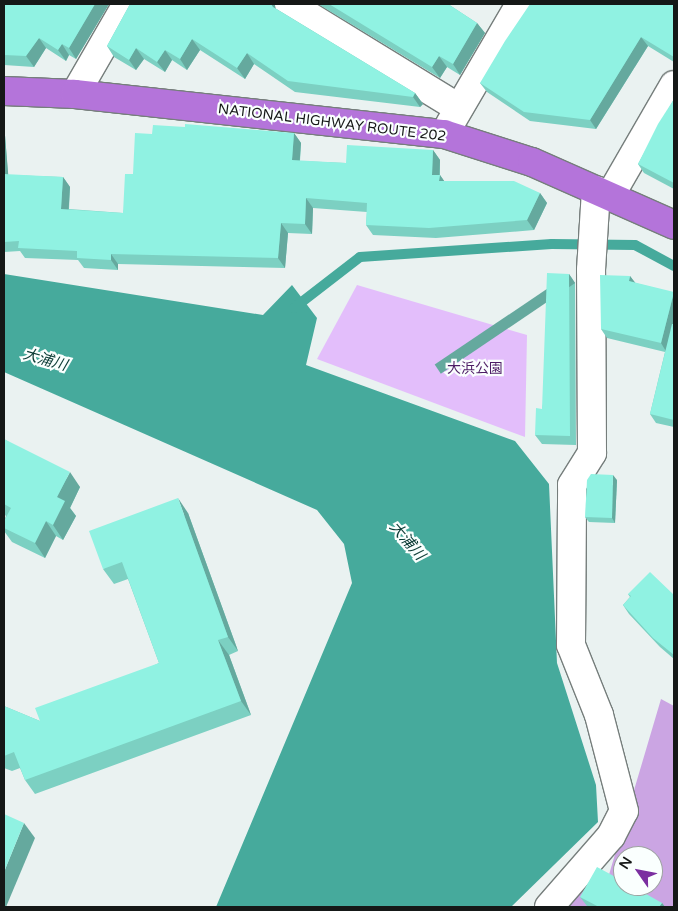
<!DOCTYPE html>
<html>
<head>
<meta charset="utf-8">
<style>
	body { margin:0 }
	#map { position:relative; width:678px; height:911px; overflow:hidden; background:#eaf2f1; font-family:"Varela Round","Noto Sans JP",sans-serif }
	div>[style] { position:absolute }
	.green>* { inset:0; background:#e3befb }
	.forest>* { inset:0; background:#cba5e3 }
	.water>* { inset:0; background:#46aa9c }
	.stream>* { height:10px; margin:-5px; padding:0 5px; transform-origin:5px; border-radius:5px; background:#46aa9c }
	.roads { filter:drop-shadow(1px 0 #767e7c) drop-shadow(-1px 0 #767e7c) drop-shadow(0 1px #767e7c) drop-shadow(0 -1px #767e7c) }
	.minor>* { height:28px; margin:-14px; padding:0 14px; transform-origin:14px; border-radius:14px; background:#fff }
	.highway>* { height:28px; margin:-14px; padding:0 14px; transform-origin:14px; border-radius:14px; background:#b474da }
	.wall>* { inset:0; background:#7cd0c2 }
	.shaded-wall>* { inset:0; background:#65a99e; transform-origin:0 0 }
	.building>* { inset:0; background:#90f2e2 }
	span { translate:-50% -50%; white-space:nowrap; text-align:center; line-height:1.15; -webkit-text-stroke:4.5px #fafffe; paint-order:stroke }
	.street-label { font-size:14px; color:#151817 }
	.park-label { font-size:14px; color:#4d1d65 }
	.water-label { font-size:15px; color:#0c3b35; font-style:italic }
	.frame { position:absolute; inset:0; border:5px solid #151817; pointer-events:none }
	.north { position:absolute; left:613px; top:846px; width:50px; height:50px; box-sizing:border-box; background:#fafffe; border:1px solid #9ea3a2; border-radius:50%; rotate:303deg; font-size:14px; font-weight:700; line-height:20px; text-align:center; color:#151817 }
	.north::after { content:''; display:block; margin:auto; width:18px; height:22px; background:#7b2fa0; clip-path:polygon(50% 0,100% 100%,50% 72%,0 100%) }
</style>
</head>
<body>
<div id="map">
	<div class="green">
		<div style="clip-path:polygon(357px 285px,527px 335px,525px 437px,317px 359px)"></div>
	</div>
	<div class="forest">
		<div style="clip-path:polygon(evenodd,661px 699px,674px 706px,674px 907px,553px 907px,608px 878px,661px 699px,623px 856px,653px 856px,653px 886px,623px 886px,623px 856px)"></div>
	</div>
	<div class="water">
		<div style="clip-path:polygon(4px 274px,263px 315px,292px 285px,317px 318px,306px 365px,515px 441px,549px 484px,557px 663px,596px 785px,598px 822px,511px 907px,216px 907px,352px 583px,344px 544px,317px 510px,4px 372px)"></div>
	</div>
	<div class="stream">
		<div style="left:294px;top:308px;width:83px;rotate:-37.7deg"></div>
		<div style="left:360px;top:257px;width:192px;rotate:-3.9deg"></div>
		<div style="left:552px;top:244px;width:83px;rotate:0.7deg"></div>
		<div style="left:635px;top:245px;width:44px;rotate:28.3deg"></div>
	</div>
	<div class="roads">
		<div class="minor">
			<div style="left:289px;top:4px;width:199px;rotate:31.5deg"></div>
			<div style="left:75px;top:94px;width:104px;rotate:-60deg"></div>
			<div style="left:450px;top:124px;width:139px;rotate:-59.7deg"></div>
			<div style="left:610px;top:196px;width:128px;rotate:-60deg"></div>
			<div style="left:549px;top:907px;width:94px;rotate:-48.9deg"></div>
			<div style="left:611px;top:836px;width:28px;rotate:-63deg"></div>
			<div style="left:624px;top:811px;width:99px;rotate:-104.6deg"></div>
			<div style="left:599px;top:715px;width:75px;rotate:-111.8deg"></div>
			<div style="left:571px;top:645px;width:160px;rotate:-89.6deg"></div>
			<div style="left:572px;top:485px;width:38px;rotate:-58deg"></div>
			<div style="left:592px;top:453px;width:183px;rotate:-90.3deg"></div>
			<div style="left:591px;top:270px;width:80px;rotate:-86.4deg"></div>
		</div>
		<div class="highway">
			<div style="left:4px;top:91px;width:71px;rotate:2.4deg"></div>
			<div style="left:75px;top:94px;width:371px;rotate:6.2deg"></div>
			<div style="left:444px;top:134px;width:92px;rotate:17.7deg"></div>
			<div style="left:532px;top:162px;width:155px;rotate:23.9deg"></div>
		</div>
	</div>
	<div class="wall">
		<div style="clip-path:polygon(4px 4px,109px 4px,76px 59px,69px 55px,66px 61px,46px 48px,34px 67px,4px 65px)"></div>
		<div style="clip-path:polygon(130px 4px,275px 4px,275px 8px,415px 93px,423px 104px,420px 107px,295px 92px,254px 64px,245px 79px,200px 50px,187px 70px,172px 60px,165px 72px,144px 59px,136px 70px,114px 57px,107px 46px)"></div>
		<div style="clip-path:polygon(318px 4px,448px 4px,477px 23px,485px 33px,460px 75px,447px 67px,440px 78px)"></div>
		<div style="clip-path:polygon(674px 4px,674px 62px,648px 46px,596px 129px,530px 121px,487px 92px,480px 83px)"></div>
		<div style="clip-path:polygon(674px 99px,674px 189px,644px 173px,638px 164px)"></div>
		<div style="clip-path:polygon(4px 122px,8px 175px,63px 177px,70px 187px,69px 209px,123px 213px,133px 174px,152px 134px,294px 133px,301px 143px,300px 161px,346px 163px,433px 150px,440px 160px,440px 175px,444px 181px,540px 193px,547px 203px,534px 230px,436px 238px,373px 235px,366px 225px,367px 212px,313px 208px,312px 234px,288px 233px,285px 268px,118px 264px,118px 270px,84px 268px,78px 260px,25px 258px,20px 251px,4px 252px)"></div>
		<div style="clip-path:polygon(569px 274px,575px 283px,576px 445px,542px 444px,535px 435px,542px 409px)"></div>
		<div style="clip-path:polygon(630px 276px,635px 283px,674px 293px,674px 427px,656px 423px,650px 414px,665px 352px,607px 338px,601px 329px)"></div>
		<div style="clip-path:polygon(4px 439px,80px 487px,70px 508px,76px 516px,63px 540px,56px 536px,45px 558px,12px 542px,4px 531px,4px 521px,6px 516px,4px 514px)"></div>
		<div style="clip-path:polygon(617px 480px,615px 523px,589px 522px,585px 517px)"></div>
		<div style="clip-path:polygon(188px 513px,238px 651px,229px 655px,251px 715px,35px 794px,25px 780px,20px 768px,12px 771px,4px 768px,4px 706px,40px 721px,159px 663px,128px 579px,114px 584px,103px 569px)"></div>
		<div style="clip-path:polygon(628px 594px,674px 595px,674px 659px,660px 647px,629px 614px,623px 605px,630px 597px)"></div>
		<div style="clip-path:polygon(580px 897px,662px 903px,665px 907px,589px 907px,587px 906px)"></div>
	</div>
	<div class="shaded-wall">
		<div style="clip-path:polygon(95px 4px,109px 4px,76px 59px,69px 48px)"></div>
		<div style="clip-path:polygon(270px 4px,275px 4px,275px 11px)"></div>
		<div style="clip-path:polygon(477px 23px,485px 33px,460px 75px,453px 64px)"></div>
		<div style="clip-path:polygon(641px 37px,648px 46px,596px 129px,590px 120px)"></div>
		<div style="clip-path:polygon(39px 38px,46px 48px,34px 67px,26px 56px)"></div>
		<div style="clip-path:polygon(192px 39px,200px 50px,187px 70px,180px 59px)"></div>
		<div style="clip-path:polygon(62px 44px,69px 55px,66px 61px,58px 50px)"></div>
		<div style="clip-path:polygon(136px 48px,144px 59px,136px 70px,129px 60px)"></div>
		<div style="clip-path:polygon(165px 50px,172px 60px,165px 72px,157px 62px)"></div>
		<div style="clip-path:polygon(247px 53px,254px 64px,245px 79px,237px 68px)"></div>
		<div style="clip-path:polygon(439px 56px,447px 67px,440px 78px,432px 67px)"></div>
		<div style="clip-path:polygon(415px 93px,423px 104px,420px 107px,413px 97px)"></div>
		<div style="clip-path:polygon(4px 122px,4px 123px,9px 184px,4px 177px)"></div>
		<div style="clip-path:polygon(294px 133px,301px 143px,299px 170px,292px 160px)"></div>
		<div style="clip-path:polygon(433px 150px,440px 160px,439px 184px,432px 175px)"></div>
		<div style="clip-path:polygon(440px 175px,447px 185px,439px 181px)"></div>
		<div style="clip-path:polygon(63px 177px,70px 187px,68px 219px,61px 209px)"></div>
		<div style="clip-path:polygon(540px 193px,547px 203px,534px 230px,527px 220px)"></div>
		<div style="clip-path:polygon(306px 198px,313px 208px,312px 234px,305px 224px)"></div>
		<div style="clip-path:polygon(281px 223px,288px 233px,285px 268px,278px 258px)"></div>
		<div style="clip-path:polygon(111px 254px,118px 264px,118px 270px,111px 260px)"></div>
		<div style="left:569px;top:274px;width:11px;height:162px;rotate:56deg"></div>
		<div style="clip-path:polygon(630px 276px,637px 285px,629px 281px)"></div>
		<div style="clip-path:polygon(674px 292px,674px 325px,667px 353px,661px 343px)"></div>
		<div style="clip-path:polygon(70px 472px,80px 487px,70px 508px,76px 516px,63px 540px,53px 525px,57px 497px)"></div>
		<div style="clip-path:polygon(613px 475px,617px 480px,615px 523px,612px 518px)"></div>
		<div style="clip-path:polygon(178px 498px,188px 513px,238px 651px,228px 637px)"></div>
		<div style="clip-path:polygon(46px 521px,56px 536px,45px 558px,35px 543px)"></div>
		<div style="clip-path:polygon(218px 640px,229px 655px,251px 715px,241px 701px)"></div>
		<div style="clip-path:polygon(24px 823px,35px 838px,6px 907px,4px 907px,4px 872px)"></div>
		<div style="clip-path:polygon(662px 903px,665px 907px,659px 907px)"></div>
	</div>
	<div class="building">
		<div style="clip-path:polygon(4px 4px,95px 4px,69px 48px,62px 44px,58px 50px,39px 38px,26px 56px,4px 55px)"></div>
		<div style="clip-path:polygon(130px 4px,271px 4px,273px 7px,415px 93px,413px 97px,288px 81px,247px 53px,237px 68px,192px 39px,180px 59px,165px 50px,157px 62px,136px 48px,129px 60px,107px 46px)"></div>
		<div style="clip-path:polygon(329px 4px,448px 4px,477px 23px,453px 64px,439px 56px,432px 67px)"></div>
		<div style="clip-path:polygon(530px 4px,674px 4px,674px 57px,641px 37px,590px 120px,524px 112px,480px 83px,505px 41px)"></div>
		<div style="clip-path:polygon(674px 99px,674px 183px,638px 164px,658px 124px)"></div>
		<div style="clip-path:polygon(185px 124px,294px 133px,292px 160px,346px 163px,347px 145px,433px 150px,432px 175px,440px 175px,439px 181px,514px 181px,540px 193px,527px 220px,429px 228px,366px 225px,367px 203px,306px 198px,305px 224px,281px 223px,278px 258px,111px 254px,111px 260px,77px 258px,77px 251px,18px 248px,19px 241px,4px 242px,4px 174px,63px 177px,61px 209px,123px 213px,125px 174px,133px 174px,135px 133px,152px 134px,153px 125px,185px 127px)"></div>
		<div style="clip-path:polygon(547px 273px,569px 274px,570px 436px,535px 435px,536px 408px,542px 409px)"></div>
		<div style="clip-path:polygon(600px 275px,630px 276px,629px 281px,674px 292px,661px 343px,601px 329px)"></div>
		<div style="clip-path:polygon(672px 324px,674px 324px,674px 420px,650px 414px)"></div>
		<div style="clip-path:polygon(4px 439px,70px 472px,57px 497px,65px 501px,53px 525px,46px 521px,35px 543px,4px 528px,4px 521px,11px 508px,4px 504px)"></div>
		<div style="clip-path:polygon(591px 474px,613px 475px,612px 518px,585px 517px,587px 480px)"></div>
		<div style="clip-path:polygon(178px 498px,228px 637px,218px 640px,241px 701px,25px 780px,14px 752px,4px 756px,4px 706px,40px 721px,35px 708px,159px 663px,122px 562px,103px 569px,89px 531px)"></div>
		<div style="clip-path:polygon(650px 572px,674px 595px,674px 655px,653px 638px,623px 605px,631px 596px,628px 594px)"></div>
		<div style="clip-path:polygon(4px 814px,24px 823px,4px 872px)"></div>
		<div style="clip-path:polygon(597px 867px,623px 881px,623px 886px,632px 886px,662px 903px,659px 907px,599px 907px,580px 897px)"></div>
	</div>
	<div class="street-label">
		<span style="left:332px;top:123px;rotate:7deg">NATIONAL HIGHWAY ROUTE 202</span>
	</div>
	<div class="park-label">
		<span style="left:475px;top:369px">大浜公園</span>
	</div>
	<div class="water-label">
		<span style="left:45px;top:360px;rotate:16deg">大浦川</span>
		<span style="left:407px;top:541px;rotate:49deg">大浦川</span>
	</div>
	<div class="frame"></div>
	<div class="north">N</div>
</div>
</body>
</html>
